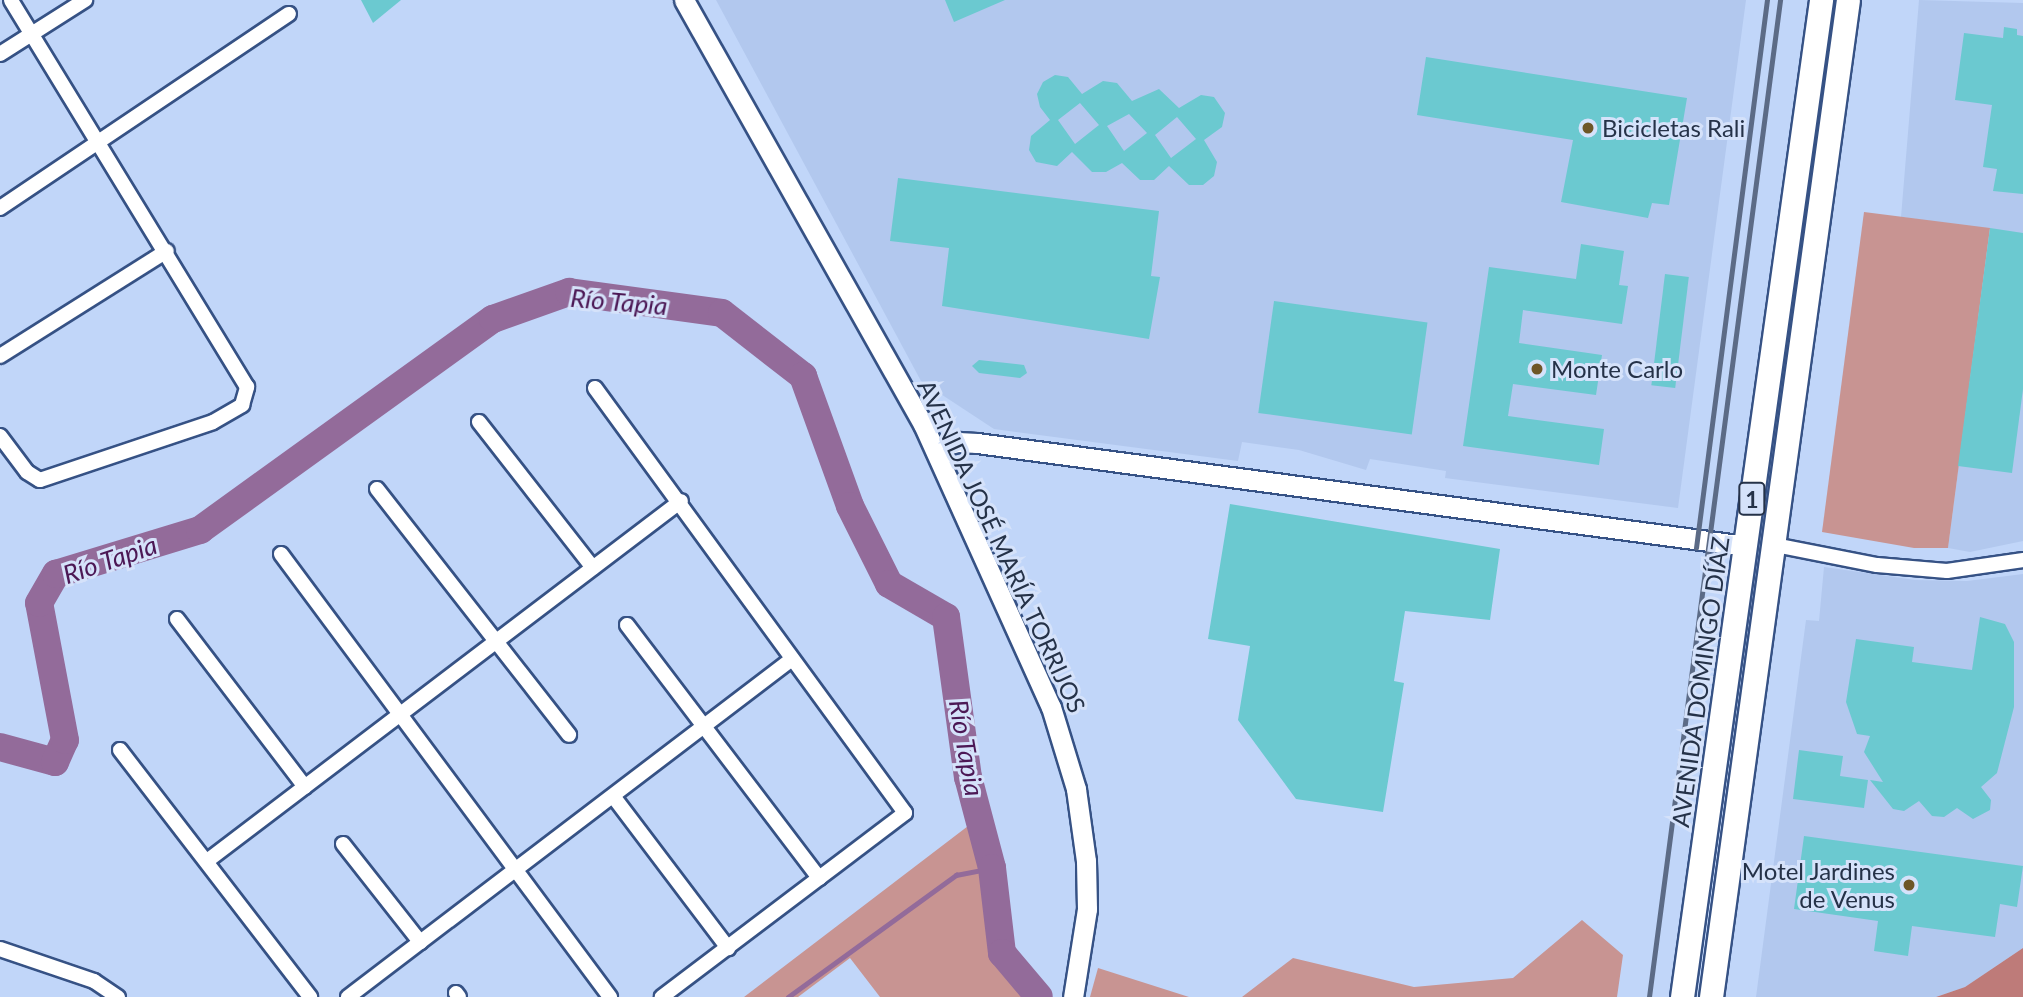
<!DOCTYPE html>
<html>
<head>
<meta charset="utf-8">
<style>
	body { margin:0 }
	#map { position:relative; width:2023px; height:997px; overflow:hidden; background:#c1d6f9; font-family:Lato,sans-serif }
	div>[style] { position:absolute }
	.built>* { inset:0; background:#b2c8ee }
	.green>* { inset:0; background:#c89492 }
	.forest>* { inset:0; background:#be7b79 }
	.stream>* { height:4.5px; margin:-2.25px; padding:0 2.25px; transform-origin:2.25px; border-radius:2.25px; background:#936b9a }
	.river>* { height:28px; margin:-14px; padding:0 14px; transform-origin:14px; border-radius:14px; background:#936b9a }
	.building>* { inset:0; background:#6bc9d0; transform-origin:0 0 }
	.roads { filter:drop-shadow(2px 0 #365285) drop-shadow(-2px 0 #365285) drop-shadow(0 2px #365285) drop-shadow(0 -2px #365285) }
	.street>* { height:14px; margin:-7px; padding:0 7px; transform-origin:7px; border-radius:7px; background:#fff }
	.secondary>* { height:19px; margin:-9.5px; padding:0 9.5px; transform-origin:9.5px; border-radius:9.5px; background:#fff }
	.primary>* { height:23px; margin:-11.5px; padding:0 11.5px; transform-origin:11.5px; border-radius:11.5px; background:#fff }
	.rail>* { height:4.5px; margin:-2.25px; padding:0 2.25px; transform-origin:2.25px; border-radius:2.25px; background:#5c6b86 }
	.dots>* { width:19px; height:19px; translate:-50% -50%; box-sizing:border-box; border:4px solid #d5e2fa; border-radius:50% }
	span { translate:-50% -50%; white-space:nowrap; text-align:center; line-height:1.15; -webkit-text-stroke:6px #d5e2fa; paint-order:stroke }
	.shield-label span { padding:2px 5px; background:#d5e2fa; border:2px solid; border-radius:5px; -webkit-text-stroke-width:0 }
	.shield-label { font-size:23px; color:#253248; font-weight:700 }
	.poi-label { font-size:24px; color:#253248 }
	.left { translate:0 -50%; text-align:left }
	.right { translate:-100% -50%; text-align:right }
	.street-label { font-size:24px; color:#253248 }
	.water-label { font-size:26px; color:#4c1855; font-style:italic }
</style>
</head>
<body>
<div id="map">
	<div class="built">
		<div style="clip-path:polygon(716px 0,1746px 0,1678px 508px,1445px 478px,1446px 471px,1370px 459px,1366px 470px,1299px 450px,1242px 442px,1238px 461px,994px 429px,921px 381px)"></div>
		<div style="clip-path:polygon(1919px 0,2023px 3px,2023px 541px,1970px 552px,1948px 548px,1990px 229px,1901px 217px)"></div>
		<div style="clip-path:polygon(1824px 567px,1915px 580px,1967px 581px,2023px 574px,2023px 948px,1965px 987px,1936px 997px,1756px 997px,1806px 620px,1819px 621px)"></div>
	</div>
	<div class="green">
		<div style="clip-path:polygon(1864px 212px,1990px 228px,1948px 548px,1914px 548px,1822px 532px)"></div>
		<div style="clip-path:polygon(972px 823px,1005px 966px,1028px 997px,880px 997px,850px 958px,798px 997px,744px 997px)"></div>
		<div style="clip-path:polygon(1582px 920px,1623px 955px,1617px 997px,1242px 997px,1293px 958px,1414px 987px,1513px 978px)"></div>
		<div style="clip-path:polygon(1098px 968px,1189px 997px,1090px 997px)"></div>
	</div>
	<div class="forest">
		<div style="clip-path:polygon(2023px 948px,2023px 997px,1936px 997px,1965px 987px)"></div>
	</div>
	<div class="stream">
		<div style="left:788px;top:997px;width:208px;rotate:-36deg"></div>
		<div style="left:956px;top:875px;width:37px;rotate:-11deg"></div>
	</div>
	<div class="river">
		<div style="left:0;top:747px;width:57px;rotate:15.3deg"></div>
		<div style="left:55px;top:762px;width:24px;rotate:-66deg"></div>
		<div style="left:65px;top:740px;width:139px;rotate:-100.7deg"></div>
		<div style="left:39px;top:603px;width:34px;rotate:-60deg"></div>
		<div style="left:56px;top:574px;width:151px;rotate:-17deg"></div>
		<div style="left:200px;top:530px;width:361px;rotate:-35.8deg"></div>
		<div style="left:493px;top:319px;width:81px;rotate:-19.6deg"></div>
		<div style="left:569px;top:292px;width:154px;rotate:7.8deg"></div>
		<div style="left:722px;top:313px;width:103px;rotate:37.9deg"></div>
		<div style="left:803px;top:376px;width:138px;rotate:70.1deg"></div>
		<div style="left:850px;top:506px;width:87px;rotate:63.4deg"></div>
		<div style="left:889px;top:584px;width:66px;rotate:30.1deg"></div>
		<div style="left:946px;top:617px;width:162px;rotate:82.2deg"></div>
		<div style="left:968px;top:777px;width:94px;rotate:75.2deg"></div>
		<div style="left:992px;top:868px;width:86px;rotate:83.3deg"></div>
		<div style="left:1002px;top:953px;width:57px;rotate:49.9deg"></div>
	</div>
	<div class="building">
		<div style="clip-path:polygon(361px 0,401px 0,373px 23px)"></div>
		<div style="clip-path:polygon(945px 0,1005px 0,954px 22px)"></div>
		<div style="clip-path:polygon(2004px 27px,2017px 29px,2017px 35px,2023px 36px,2023px 194px,1993px 191px,1997px 169px,1983px 167px,1992px 105px,1955px 100px,1964px 33px,2003px 38px)"></div>
		<div style="clip-path:polygon(1426px 57px,1687px 98px,1669px 205px,1652px 203px,1648px 218px,1561px 202px,1573px 140px,1417px 115px)"></div>
		<div style="clip-path:polygon(evenodd,1055px 75px,1068px 77px,1082px 94px,1103px 81px,1117px 83px,1132px 101px,1159px 89px,1179px 108px,1201px 95px,1214px 97px,1225px 113px,1222px 127px,1204px 140px,1217px 162px,1214px 176px,1203px 185px,1189px 185px,1169px 166px,1154px 180px,1140px 180px,1122px 163px,1106px 172px,1092px 172px,1072px 152px,1057px 166px,1036px 162px,1029px 150px,1031px 136px,1050px 120px,1040px 107px,1037px 94px,1043px 82px,1055px 75px,1080px 103px,1099px 125px,1075px 144px,1058px 120px,1080px 103px,1055px 75px,1129px 114px,1147px 133px,1124px 151px,1107px 126px,1129px 114px,1055px 75px,1177px 117px,1196px 139px,1171px 158px,1155px 135px,1177px 117px)"></div>
		<div style="clip-path:polygon(898px 178px,1159px 211px,1151px 276px,1160px 277px,1149px 339px,942px 306px,949px 248px,890px 241px)"></div>
		<div style="clip-path:polygon(1990px 228px,2023px 233px,2023px 389px,2012px 473px,1958px 466px)"></div>
		<div style="clip-path:polygon(1581px 244px,1624px 251px,1619px 285px,1628px 286px,1622px 324px,1523px 310px,1519px 343px,1602px 355px,1596px 395px,1513px 384px,1508px 416px,1604px 429px,1599px 465px,1463px 446px,1489px 267px,1576px 279px)"></div>
		<div style="left:1665px;top:274px;width:24px;height:112px;rotate:7deg"></div>
		<div style="left:1274px;top:301px;width:155px;height:113px;rotate:8deg"></div>
		<div style="clip-path:polygon(979px 360px,1024px 365px,1027px 373px,1020px 378px,979px 373px,972px 366px)"></div>
		<div style="clip-path:polygon(1230px 504px,1500px 549px,1490px 620px,1405px 611px,1394px 681px,1404px 683px,1383px 812px,1296px 799px,1238px 720px,1250px 646px,1208px 639px)"></div>
		<div style="clip-path:polygon(1980px 617px,2005px 624px,2014px 642px,2014px 707px,1997px 773px,1981px 787px,1991px 800px,1990px 810px,1973px 819px,1957px 808px,1944px 817px,1932px 816px,1919px 801px,1904px 811px,1893px 809px,1870px 780px,1883px 782px,1864px 752px,1870px 736px,1857px 734px,1846px 702px,1856px 639px,1914px 647px,1912px 662px,1972px 670px)"></div>
		<div style="clip-path:polygon(1799px 750px,1843px 756px,1840px 776px,1868px 780px,1864px 808px,1793px 799px)"></div>
		<div style="clip-path:polygon(1804px 836px,2023px 866px,2017px 907px,2000px 904px,1995px 937px,1912px 926px,1908px 956px,1874px 951px,1878px 921px,1794px 909px)"></div>
	</div>
	<div class="roads">
		<div class="street">
			<div style="left:0;top:54px;width:101px;rotate:-32.4deg"></div>
			<div style="left:0;top:208px;width:348px;rotate:-33.9deg"></div>
			<div style="left:0;top:356px;width:197px;rotate:-32.2deg"></div>
			<div style="left:595px;top:388px;width:526px;rotate:53.89deg"></div>
			<div style="left:905px;top:813px;width:305px;rotate:142.9deg"></div>
			<div style="left:479px;top:422px;width:185px;rotate:52deg"></div>
			<div style="left:0;top:436px;width:45px;rotate:53.1deg"></div>
			<div style="left:27px;top:472px;width:15px;rotate:32deg"></div>
			<div style="left:40px;top:480px;width:182px;rotate:-18.5deg"></div>
			<div style="left:213px;top:422px;width:34px;rotate:-30deg"></div>
			<div style="left:242px;top:405px;width:19px;rotate:-74deg"></div>
			<div style="left:247px;top:387px;width:453px;rotate:-121.4deg"></div>
			<div style="left:377px;top:489px;width:312px;rotate:52deg"></div>
			<div style="left:1775px;top:545px;width:104px;rotate:11.1deg"></div>
			<div style="left:1877px;top:565px;width:70px;rotate:4.9deg"></div>
			<div style="left:1947px;top:571px;width:77px;rotate:-8.2deg"></div>
			<div style="left:281px;top:554px;width:552px;rotate:53.4deg"></div>
			<div style="left:177px;top:619px;width:211px;rotate:52.7deg"></div>
			<div style="left:627px;top:625px;width:318px;rotate:52.8deg"></div>
			<div style="left:120px;top:750px;width:312px;rotate:52.4deg"></div>
			<div style="left:613px;top:796px;width:191px;rotate:52.9deg"></div>
			<div style="left:343px;top:844px;width:125px;rotate:51.8deg"></div>
			<div style="left:207px;top:861px;width:595px;rotate:-37.22deg"></div>
			<div style="left:0;top:949px;width:99px;rotate:18.8deg"></div>
			<div style="left:94px;top:981px;width:29px;rotate:34deg"></div>
			<div style="left:456px;top:993px;width:5px;rotate:53deg"></div>
			<div style="left:348px;top:997px;width:558px;rotate:-37.28deg"></div>
		</div>
		<div class="secondary">
			<div style="left:684px;top:0;width:487px;rotate:60.6deg"></div>
			<div style="left:923px;top:424px;width:311px;rotate:65.7deg"></div>
			<div style="left:1051px;top:707px;width:86px;rotate:73deg"></div>
			<div style="left:1076px;top:789px;width:73px;rotate:82.1deg"></div>
			<div style="left:1086px;top:861px;width:48px;rotate:88.8deg"></div>
			<div style="left:1087px;top:909px;width:89px;rotate:99deg"></div>
			<div style="left:935px;top:448px;width:24px;rotate:-15deg"></div>
			<div style="left:958px;top:442px;width:19px;rotate:3deg"></div>
			<div style="left:977px;top:443px;width:776px;rotate:7.63deg"></div>
		</div>
		<div class="primary">
			<div style="left:1682px;top:997px;width:1007px;rotate:-82.06deg"></div>
			<div style="left:1711px;top:997px;width:1006px;rotate:-82.18deg"></div>
		</div>
	</div>
	<div class="rail">
		<div style="left:1696px;top:548px;width:553px;rotate:-82.62deg"></div>
		<div style="left:1649px;top:997px;width:1006px;rotate:-82.51deg"></div>
	</div>
	<div class="dots">
		<div style="left:1588px;top:128px;background:#6e5627"></div>
		<div style="left:1537px;top:369px;background:#6e5627"></div>
		<div style="left:1909px;top:885px;background:#6e5627"></div>
	</div>
	<div class="shield-label">
		<span style="left:1752px;top:499px">1</span>
	</div>
	<div class="poi-label">
		<span class="left" style="left:1602px;top:128px">Bicicletas Rali</span>
		<span class="left" style="left:1551px;top:369px">Monte Carlo</span>
		<span class="right" style="left:1895px;top:885px">Motel Jardines<br>de Venus</span>
	</div>
	<div class="street-label">
		<span style="left:1002px;top:546px;rotate:65deg">AVENIDA JOSÉ MARÍA TORRIJOS</span>
		<span style="left:1700px;top:682px;rotate:-82deg">AVENIDA DOMINGO DÍAZ</span>
	</div>
	<div class="water-label">
		<span style="left:619px;top:302px;rotate:5deg">Río Tapia</span>
		<span style="left:110px;top:560px;rotate:-19deg">Río Tapia</span>
		<span style="left:966px;top:748px;rotate:80deg">Río Tapia</span>
	</div>
</div>
</body>
</html>
